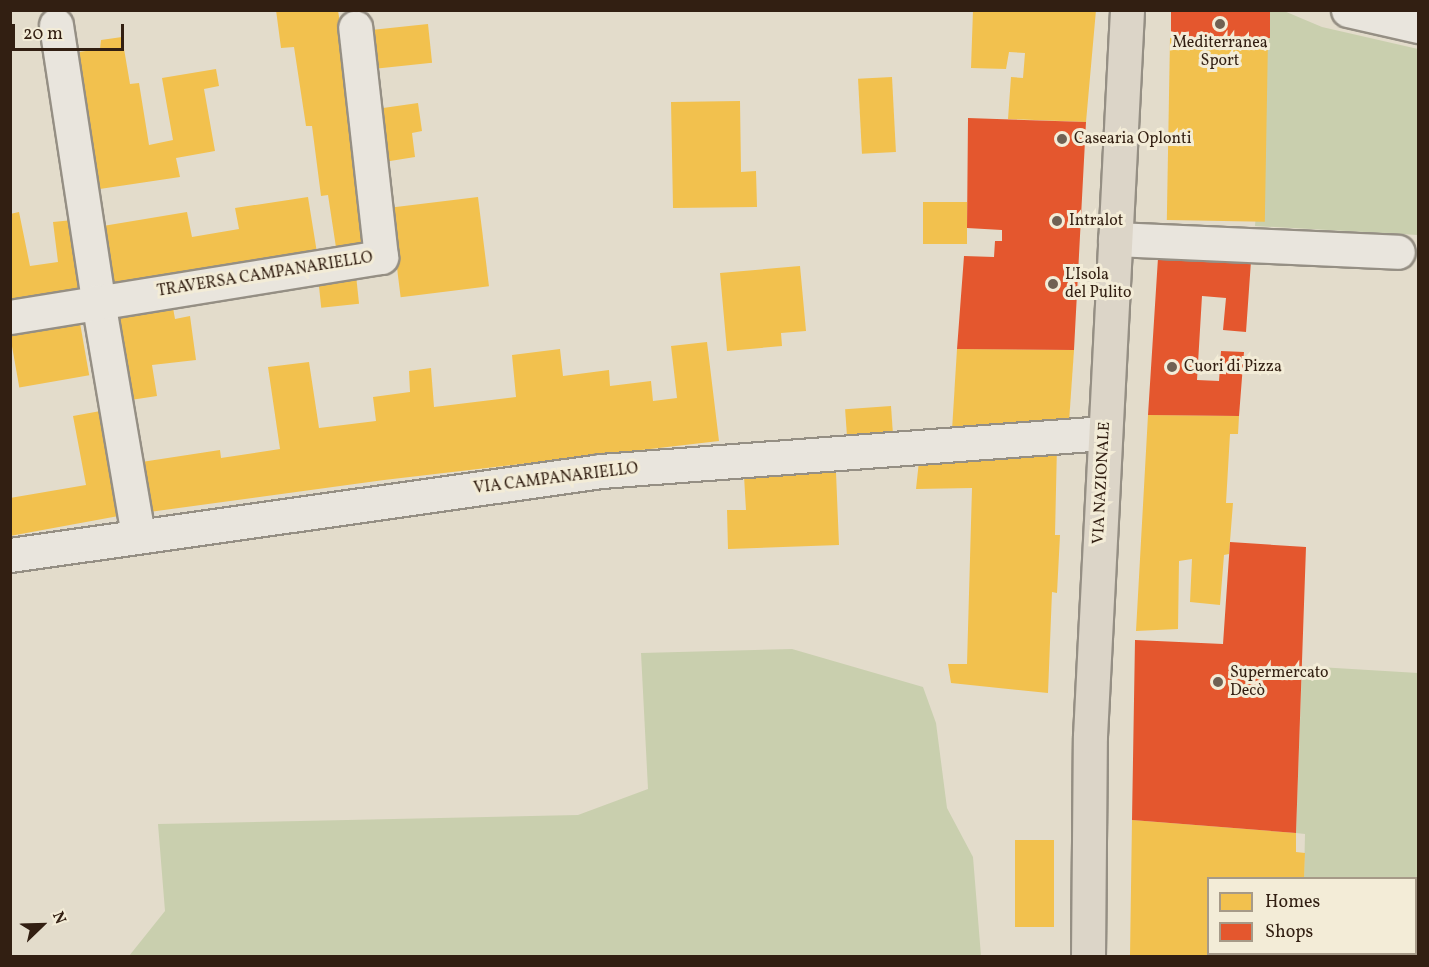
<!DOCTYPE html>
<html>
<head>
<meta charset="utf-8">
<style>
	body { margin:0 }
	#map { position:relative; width:1429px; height:967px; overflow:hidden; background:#e3dccb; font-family:Vollkorn,serif }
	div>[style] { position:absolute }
	.green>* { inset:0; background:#c9cfae }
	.homes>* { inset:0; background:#f2c14e; transform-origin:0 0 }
	.shops>* { inset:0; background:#e4572e; transform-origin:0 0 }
	.roads { filter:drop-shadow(2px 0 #958f84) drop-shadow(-2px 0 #958f84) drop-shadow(0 2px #958f84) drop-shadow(0 -2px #958f84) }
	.minor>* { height:33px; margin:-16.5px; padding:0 16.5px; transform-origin:16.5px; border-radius:16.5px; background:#e9e5dd }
	.major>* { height:33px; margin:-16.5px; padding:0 16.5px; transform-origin:16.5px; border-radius:16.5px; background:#dcd5c8 }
	.dots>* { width:16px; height:16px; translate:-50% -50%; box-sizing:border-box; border:3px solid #f3ecd7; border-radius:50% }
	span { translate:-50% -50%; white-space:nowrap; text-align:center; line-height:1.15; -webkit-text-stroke:6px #f3ecd7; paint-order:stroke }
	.poi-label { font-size:16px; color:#321f12 }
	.left { translate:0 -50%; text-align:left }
	.street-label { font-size:16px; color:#321f12 }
	.frame { position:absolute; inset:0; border:12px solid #321f12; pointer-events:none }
	.legend { position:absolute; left:1207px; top:877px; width:210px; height:78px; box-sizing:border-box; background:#f3ecd7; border:2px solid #a69a88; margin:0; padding:8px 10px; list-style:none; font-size:18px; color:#321f12 }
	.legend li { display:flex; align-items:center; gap:12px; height:30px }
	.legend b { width:30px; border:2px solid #a69a88 }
	.north { position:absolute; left:12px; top:895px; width:60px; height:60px; -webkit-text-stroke:4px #f3ecd7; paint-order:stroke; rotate:67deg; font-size:16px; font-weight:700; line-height:24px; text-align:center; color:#321f12 }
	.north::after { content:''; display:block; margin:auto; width:21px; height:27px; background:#321f12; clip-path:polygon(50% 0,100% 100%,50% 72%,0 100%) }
	.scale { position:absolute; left:12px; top:24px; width:112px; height:27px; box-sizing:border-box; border:3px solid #321f12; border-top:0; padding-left:8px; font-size:18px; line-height:21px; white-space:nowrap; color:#321f12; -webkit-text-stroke:4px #f3ecd7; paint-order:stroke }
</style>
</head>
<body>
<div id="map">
	<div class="green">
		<div style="clip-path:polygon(1270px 11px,1284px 11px,1322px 27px,1418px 49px,1418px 235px,1255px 226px)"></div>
		<div style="clip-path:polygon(792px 649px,923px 687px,936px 723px,947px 808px,973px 857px,981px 956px,129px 956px,165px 911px,158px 824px,578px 815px,648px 789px,641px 653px)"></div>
		<div style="clip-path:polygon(1302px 666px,1418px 673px,1418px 956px,1262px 956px,1262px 954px,1416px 954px,1416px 878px,1304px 878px,1305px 834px,1296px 833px)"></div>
	</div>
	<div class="homes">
		<div style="clip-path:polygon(276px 10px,338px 10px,372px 249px,337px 254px,328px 195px,321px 196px,312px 126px,306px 126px,294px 47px,281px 48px)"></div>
		<div style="clip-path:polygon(973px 10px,1096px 10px,1086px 122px,1008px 119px,1011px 77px,1023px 78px,1025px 53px,1009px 52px,1006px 69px,971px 68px)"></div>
		<div style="left:428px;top:24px;width:39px;height:62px;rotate:84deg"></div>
		<div style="clip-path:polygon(122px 37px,130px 84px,139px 83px,149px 145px,173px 140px,162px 78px,216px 69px,219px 86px,204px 89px,215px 151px,176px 158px,180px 177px,93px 190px,72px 53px,100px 49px,101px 40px)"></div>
		<div style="left:1170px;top:38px;width:98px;height:182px;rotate:1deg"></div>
		<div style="left:892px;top:77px;width:75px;height:34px;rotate:87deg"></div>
		<div style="clip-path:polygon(740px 101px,741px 172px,756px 171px,757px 207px,673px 208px,671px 102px)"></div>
		<div style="clip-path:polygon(418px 103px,422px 131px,412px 133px,415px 157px,384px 162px,376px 109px)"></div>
		<div style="clip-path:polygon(308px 197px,318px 259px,108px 293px,97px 227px,187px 212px,192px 237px,239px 229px,235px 208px)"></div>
		<div style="left:478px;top:197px;width:90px;height:89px;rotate:83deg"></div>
		<div style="left:923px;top:202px;width:44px;height:42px"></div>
		<div style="clip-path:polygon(19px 212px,30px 266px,58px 262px,53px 222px,73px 220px,85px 294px,10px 308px,10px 214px)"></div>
		<div style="clip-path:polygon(800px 266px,806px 331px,781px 333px,782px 346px,727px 351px,720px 273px)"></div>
		<div style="left:356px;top:275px;width:29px;height:38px;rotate:84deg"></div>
		<div style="clip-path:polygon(172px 302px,175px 319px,190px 316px,196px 360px,152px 365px,157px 396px,124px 401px,111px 310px)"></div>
		<div style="left:80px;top:323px;width:53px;height:71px;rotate:80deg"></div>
		<div style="clip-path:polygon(707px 342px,719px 441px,384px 480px,142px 513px,135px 463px,220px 450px,221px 458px,280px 449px,268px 367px,309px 362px,319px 428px,376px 421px,373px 397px,410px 392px,409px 371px,431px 368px,434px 407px,516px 397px,512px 355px,560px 349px,563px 376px,609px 370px,610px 386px,651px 381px,653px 401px,677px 398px,671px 346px)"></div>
		<div style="clip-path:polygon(957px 349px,1074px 350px,1069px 422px,952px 430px)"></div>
		<div style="left:891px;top:406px;width:26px;height:46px;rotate:86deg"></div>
		<div style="clip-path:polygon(106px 410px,124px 515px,10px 536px,10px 498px,86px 485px,73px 416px)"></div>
		<div style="clip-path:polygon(1148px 415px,1239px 416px,1238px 434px,1230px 434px,1226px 503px,1233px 503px,1229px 554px,1224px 555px,1220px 605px,1190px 602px,1192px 559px,1179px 561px,1178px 629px,1136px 631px)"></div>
		<div style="clip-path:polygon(1057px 445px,1055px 535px,1060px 535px,1057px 593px,1052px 592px,1048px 693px,951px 683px,948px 664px,967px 664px,972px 488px,916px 489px,919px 461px)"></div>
		<div style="clip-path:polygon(836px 472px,839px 545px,728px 549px,727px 510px,746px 510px,744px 476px)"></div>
		<div style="clip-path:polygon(1132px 820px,1296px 833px,1296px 852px,1305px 853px,1304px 878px,1208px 878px,1208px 954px,1242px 954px,1242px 956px,1130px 956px)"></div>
		<div style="left:1015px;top:840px;width:39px;height:87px"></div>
	</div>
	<div class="shops">
		<div style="left:1171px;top:10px;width:99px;height:28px"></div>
		<div style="clip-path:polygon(968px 118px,1086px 122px,1074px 350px,957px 349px,964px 256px,994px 257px,995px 241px,1002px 241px,1002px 230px,967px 228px)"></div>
		<div style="clip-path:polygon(1158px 258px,1251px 261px,1246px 332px,1223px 330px,1226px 298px,1202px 296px,1197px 380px,1219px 381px,1221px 351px,1244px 352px,1239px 416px,1148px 415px)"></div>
		<div style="clip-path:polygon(1230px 542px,1306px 547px,1296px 833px,1132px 820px,1135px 640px,1223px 644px)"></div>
	</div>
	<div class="roads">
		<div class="minor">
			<div style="left:1348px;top:10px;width:72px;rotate:12.9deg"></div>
			<div style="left:56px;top:25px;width:279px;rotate:81.3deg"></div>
			<div style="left:98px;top:301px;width:237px;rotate:80.3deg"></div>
			<div style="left:1115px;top:239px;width:283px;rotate:2.6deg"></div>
			<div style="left:10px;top:317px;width:376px;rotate:-9.2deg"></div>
			<div style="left:381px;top:257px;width:231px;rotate:-96.4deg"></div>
			<div style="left:10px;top:555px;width:597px;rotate:-8.09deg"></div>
			<div style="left:601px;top:471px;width:504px;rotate:-4.32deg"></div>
		</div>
		<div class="major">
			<div style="left:1088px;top:956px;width:220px;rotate:-89.5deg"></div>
			<div style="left:1090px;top:736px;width:727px;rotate:-87.08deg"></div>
		</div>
	</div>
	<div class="dots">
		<div style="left:1220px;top:24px;background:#706153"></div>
		<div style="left:1062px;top:139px;background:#706153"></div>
		<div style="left:1057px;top:221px;background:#706153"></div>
		<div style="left:1053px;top:284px;background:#706153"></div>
		<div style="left:1172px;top:367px;background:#706153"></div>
		<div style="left:1218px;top:682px;background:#706153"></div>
	</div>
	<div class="poi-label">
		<span style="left:1220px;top:52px">Mediterranea<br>Sport</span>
		<span class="left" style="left:1074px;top:139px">Casearia Oplonti</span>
		<span class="left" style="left:1069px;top:221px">Intralot</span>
		<span class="left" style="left:1065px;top:284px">L'Isola<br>del Pulito</span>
		<span class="left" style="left:1184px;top:367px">Cuori di Pizza</span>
		<span class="left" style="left:1230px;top:682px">Supermercato<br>Decò</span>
	</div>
	<div class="street-label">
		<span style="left:265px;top:275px;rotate:-9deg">TRAVERSA CAMPANARIELLO</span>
		<span style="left:556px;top:479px;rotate:-7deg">VIA CAMPANARIELLO</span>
		<span style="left:1102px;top:483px;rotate:-87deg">VIA NAZIONALE</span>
	</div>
	<div class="frame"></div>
	<ul class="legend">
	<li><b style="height:16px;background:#f2c14e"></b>Homes</li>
	<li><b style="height:16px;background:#e4572e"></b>Shops</li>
	</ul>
	<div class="north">N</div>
	<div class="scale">20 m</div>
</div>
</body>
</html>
